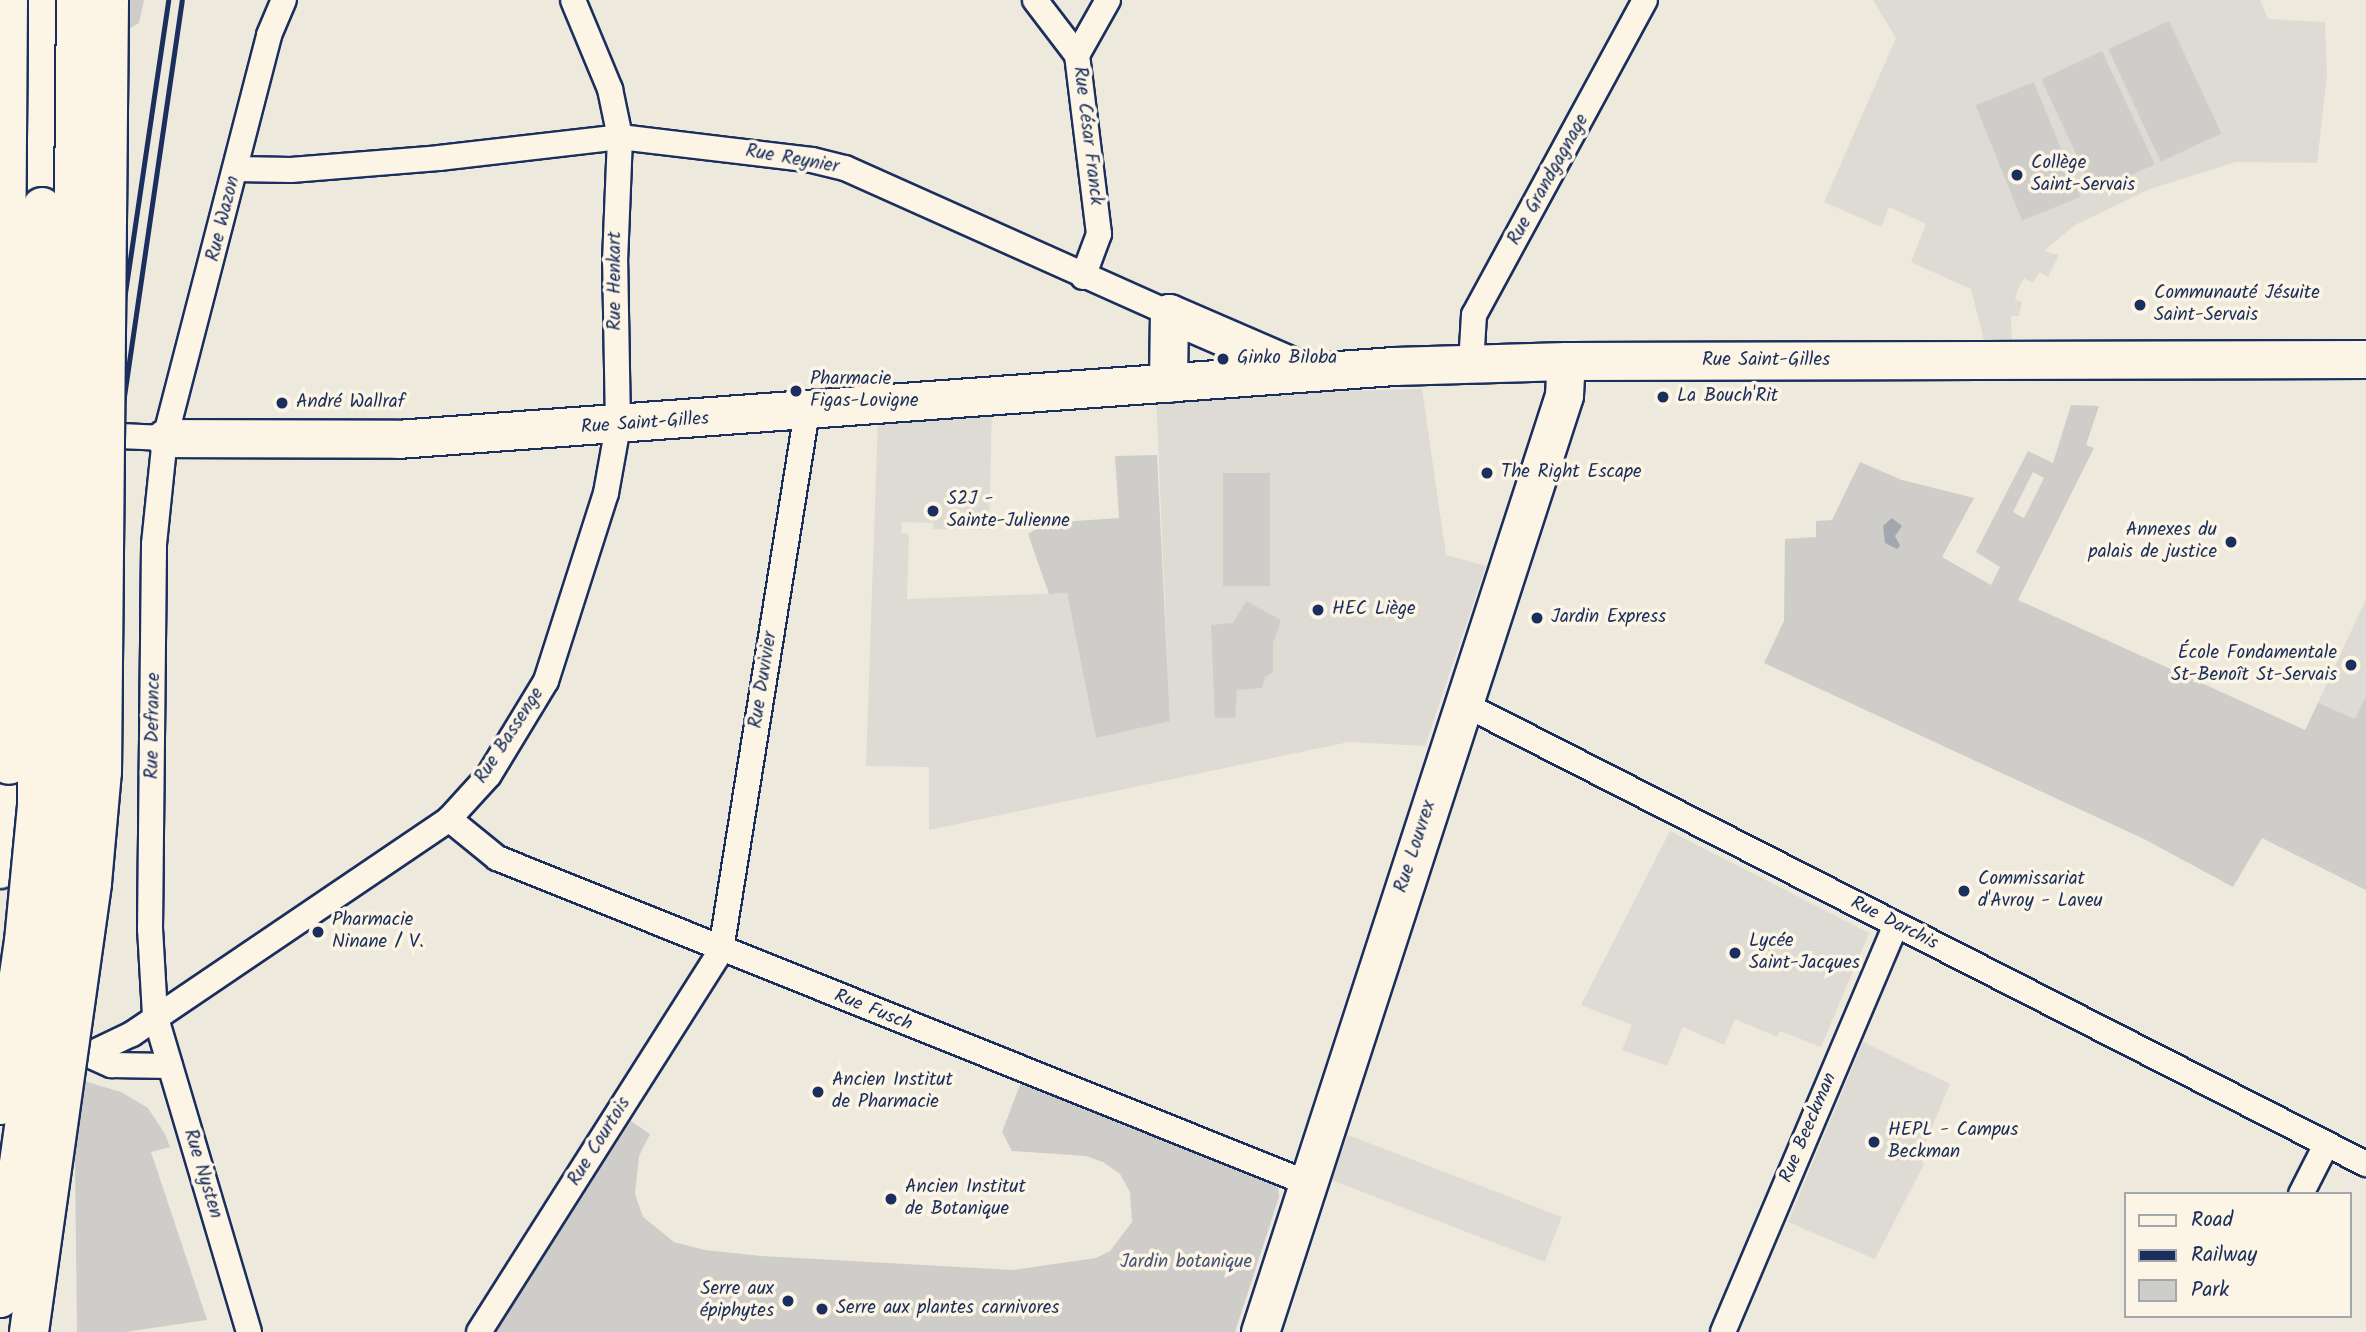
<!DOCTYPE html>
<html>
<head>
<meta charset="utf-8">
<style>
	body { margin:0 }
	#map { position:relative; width:2366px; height:1332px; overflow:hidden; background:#eee9dd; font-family:Kalam,sans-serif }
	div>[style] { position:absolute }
	.built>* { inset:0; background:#dedbd4; transform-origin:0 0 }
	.green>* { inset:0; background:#cfcdca; transform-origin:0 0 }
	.water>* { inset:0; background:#a2a7af }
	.roads { filter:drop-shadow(2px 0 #1b2f5e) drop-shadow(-2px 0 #1b2f5e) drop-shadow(0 2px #1b2f5e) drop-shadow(0 -2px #1b2f5e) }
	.street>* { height:24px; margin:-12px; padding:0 12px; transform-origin:12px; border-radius:12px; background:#fcf5e5 }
	.secondary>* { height:37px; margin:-18.5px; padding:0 18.5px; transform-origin:18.5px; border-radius:18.5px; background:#fcf5e5 }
	.highway>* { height:38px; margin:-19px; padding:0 19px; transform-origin:19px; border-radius:19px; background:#fcf5e5 }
	.rail>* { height:5px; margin:-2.5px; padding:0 2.5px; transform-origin:2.5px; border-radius:2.5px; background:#1b2f5e }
	.bridges { filter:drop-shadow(2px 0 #1b2f5e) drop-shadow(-2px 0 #1b2f5e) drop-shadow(0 2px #1b2f5e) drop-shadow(0 -2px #1b2f5e) }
	.highway-bridge>* { height:38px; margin:-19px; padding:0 19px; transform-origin:19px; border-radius:19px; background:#fcf5e5 }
	.dots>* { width:19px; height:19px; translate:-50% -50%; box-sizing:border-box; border:4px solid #fcf5e5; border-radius:50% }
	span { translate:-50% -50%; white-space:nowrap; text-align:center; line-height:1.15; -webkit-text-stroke:7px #fcf5e5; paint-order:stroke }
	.street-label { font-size:19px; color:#1b2f5e }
	.poi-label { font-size:19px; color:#1b2f5e }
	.left { translate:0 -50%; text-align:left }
	.right { translate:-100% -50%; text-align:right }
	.park-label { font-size:19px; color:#485679 }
	.legend { position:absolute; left:2124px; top:1192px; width:228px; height:126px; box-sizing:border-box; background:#fcf5e5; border:2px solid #a2a6af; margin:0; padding:9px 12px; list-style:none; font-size:21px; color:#1b2f5e }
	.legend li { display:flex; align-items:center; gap:14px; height:35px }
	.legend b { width:35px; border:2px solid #a2a6af }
</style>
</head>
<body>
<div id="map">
	<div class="built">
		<div style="clip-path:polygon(1873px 0,2260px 0,2268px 19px,2325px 22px,2327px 75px,2317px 163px,2236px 162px,2150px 189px,2075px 225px,2044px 251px,2059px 255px,2048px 277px,2040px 272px,2033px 283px,2024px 278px,2018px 289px,2015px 300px,2022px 302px,2019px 316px,2011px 316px,2012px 343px,1985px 344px,1971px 289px,1911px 262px,1926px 224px,1889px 207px,1881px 227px,1824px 202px,1896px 38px)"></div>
		<div style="clip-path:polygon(1422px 389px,1446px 555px,1486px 566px,1425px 746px,1349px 742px,929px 830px,929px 767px,866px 766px,878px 417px,992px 407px,989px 530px,933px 529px,933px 523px,902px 522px,901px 533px,909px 534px,907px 599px,1067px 593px,1096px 738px,1170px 720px,1156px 396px)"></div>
		<div style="clip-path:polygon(2366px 599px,2366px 778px,2305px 731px)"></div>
		<div style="clip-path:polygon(1670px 831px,1869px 933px,1821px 1047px,1780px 1031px,1777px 1037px,1735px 1019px,1724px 1045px,1683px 1027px,1667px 1066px,1622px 1050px,1632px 1025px,1581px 1005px)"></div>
		<div style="clip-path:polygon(1863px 1042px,1950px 1084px,1919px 1158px,1924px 1164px,1875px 1259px,1788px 1222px)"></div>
		<div style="left:1348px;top:1135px;width:229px;height:48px;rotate:21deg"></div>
	</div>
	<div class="green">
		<div style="clip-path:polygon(123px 0,144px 0,139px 23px,123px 32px)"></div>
		<div style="left:2169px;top:21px;width:124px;height:67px;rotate:65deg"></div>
		<div style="left:2102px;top:51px;width:125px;height:67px;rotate:65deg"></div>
		<div style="left:2034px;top:82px;width:124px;height:63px;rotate:68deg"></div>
		<div style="clip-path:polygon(evenodd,2071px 405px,2099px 406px,2086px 445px,2094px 448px,2018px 600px,2305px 730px,2318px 703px,2355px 719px,2366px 696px,2366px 890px,2262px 838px,2233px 887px,2144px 839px,1764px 663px,1784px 621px,1785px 539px,1816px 537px,1816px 521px,1832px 520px,1860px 462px,1902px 480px,1974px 498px,1942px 557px,1991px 585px,2000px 567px,1976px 552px,2028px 451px,2053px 463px,2071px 405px,2033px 472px,2044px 478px,2024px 518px,2013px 512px,2033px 472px)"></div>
		<div style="clip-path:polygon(1157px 455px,1170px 721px,1096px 738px,1067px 593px,1049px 594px,1028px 534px,1046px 523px,1119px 518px,1115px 456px)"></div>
		<div style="left:1223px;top:473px;width:47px;height:113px"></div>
		<div style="clip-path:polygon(1246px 601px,1281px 620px,1273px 643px,1273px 672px,1265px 677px,1262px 688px,1237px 690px,1235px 718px,1215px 718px,1211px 625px,1233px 623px)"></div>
		<div style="clip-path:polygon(74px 1078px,121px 1092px,148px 1108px,165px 1134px,170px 1147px,151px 1152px,207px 1320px,125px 1332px,77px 1332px)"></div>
		<div style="clip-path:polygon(1021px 1082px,1278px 1184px,1279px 1197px,1235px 1332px,496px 1332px,631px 1121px,650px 1134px,639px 1156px,635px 1194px,643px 1217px,674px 1242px,705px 1250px,761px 1256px,1013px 1270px,1096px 1258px,1110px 1251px,1132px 1222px,1130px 1192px,1120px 1174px,1103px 1162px,1086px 1156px,1012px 1151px,1002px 1132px)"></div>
	</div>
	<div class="water">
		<div style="clip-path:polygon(1892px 518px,1902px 526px,1895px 536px,1900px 546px,1897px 549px,1885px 543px,1883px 526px)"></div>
	</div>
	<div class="roads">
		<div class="street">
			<div style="left:1035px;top:0;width:69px;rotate:52.6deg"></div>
			<div style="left:236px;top:169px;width:55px;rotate:1deg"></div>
			<div style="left:291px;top:170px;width:148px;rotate:-4.6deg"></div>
			<div style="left:439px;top:158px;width:182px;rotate:-6.6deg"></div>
			<div style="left:620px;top:137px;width:193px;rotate:6.8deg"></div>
			<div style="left:812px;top:160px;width:34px;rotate:14deg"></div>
			<div style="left:845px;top:168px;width:355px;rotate:24.1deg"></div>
			<div style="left:1083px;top:277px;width:46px;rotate:-69.6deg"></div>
			<div style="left:1099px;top:234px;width:180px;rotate:-97deg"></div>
			<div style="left:1077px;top:55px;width:63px;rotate:-60.6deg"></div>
			<div style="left:1471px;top:365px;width:50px;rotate:-86.6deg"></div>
			<div style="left:1474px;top:315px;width:358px;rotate:-61.5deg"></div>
			<div style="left:120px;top:436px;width:45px;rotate:2.5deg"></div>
			<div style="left:1462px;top:703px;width:1015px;rotate:27.02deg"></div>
			<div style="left:449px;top:819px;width:62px;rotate:39.1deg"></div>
			<div style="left:497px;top:858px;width:873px;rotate:21.86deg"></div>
			<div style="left:84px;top:1053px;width:30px;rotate:24deg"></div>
			<div style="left:111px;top:1065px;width:59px;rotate:1deg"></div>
			<div style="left:90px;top:1054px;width:47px;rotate:-25.5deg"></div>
			<div style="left:132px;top:1034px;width:383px;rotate:-34.1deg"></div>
			<div style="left:449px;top:819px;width:59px;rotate:-47.7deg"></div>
			<div style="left:489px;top:775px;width:110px;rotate:-58.8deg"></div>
			<div style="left:546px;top:681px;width:197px;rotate:-72.3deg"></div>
			<div style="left:606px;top:493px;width:68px;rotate:-79.8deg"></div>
			<div style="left:618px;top:426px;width:164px;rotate:-91deg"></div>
			<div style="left:615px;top:262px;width:125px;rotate:-87.7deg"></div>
			<div style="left:620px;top:137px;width:49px;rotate:-101.8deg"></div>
			<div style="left:610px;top:89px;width:96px;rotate:-112.6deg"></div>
			<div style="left:2301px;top:1194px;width:55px;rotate:-63deg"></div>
			<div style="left:249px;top:1332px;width:331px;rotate:-106.5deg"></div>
			<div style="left:155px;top:1015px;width:86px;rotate:-93.3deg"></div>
			<div style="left:150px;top:929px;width:385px;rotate:-89.4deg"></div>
			<div style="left:154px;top:544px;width:107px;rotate:-84.1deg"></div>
			<div style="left:165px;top:438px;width:416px;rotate:-75.5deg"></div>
			<div style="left:269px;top:35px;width:38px;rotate:-67deg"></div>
			<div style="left:479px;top:1332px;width:452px;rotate:-57.6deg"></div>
			<div style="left:721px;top:950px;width:546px;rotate:-80.93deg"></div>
			<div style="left:1723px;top:1332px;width:442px;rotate:-67deg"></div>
		</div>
		<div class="secondary">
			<div style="left:1168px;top:383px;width:70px;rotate:-89.2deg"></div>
			<div style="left:1169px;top:313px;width:146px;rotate:23.4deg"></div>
			<div style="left:165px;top:438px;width:232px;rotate:0.2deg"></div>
			<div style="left:397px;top:439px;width:1000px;rotate:-4.19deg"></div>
			<div style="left:1394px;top:366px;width:172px;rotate:-1.7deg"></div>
			<div style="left:1566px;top:361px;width:800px;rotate:-0.14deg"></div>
			<div style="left:1260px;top:1332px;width:985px;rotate:-72.02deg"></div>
			<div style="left:1564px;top:395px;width:34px;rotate:-87deg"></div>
		</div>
		<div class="highway">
			<div style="left:36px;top:0;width:207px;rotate:88.3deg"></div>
			<div style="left:0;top:869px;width:104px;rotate:-85.1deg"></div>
		</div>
	</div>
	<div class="rail">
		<div style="left:121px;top:320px;width:323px;rotate:-81.6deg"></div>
		<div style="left:121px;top:417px;width:421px;rotate:-81.7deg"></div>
		<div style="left:103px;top:452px;width:46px;rotate:-81.2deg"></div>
	</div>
	<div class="bridges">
		<div class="highway-bridge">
			<div style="left:8px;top:0;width:707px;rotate:90.41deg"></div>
			<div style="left:3px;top:707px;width:58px;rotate:84.1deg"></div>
			<div style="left:0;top:1105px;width:166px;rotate:-81.7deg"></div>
			<div style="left:24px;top:941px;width:135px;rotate:-84.5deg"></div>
			<div style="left:37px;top:807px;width:600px;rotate:-89.52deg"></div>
			<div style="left:0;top:1298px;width:488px;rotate:-82deg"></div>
			<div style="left:68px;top:815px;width:815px;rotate:-89.44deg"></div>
			<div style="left:29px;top:1332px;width:453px;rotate:-82deg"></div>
			<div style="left:92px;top:883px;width:111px;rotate:-84.9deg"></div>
			<div style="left:102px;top:772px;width:772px;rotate:-89.48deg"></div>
		</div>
	</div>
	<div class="dots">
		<div style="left:2017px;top:175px;background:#1b2f5e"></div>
		<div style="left:2140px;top:305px;background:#1b2f5e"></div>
		<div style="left:1223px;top:359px;background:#1b2f5e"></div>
		<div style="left:796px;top:391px;background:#1b2f5e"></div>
		<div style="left:1663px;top:397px;background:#1b2f5e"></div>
		<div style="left:282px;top:403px;background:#1b2f5e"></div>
		<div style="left:1487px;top:473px;background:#1b2f5e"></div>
		<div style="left:933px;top:511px;background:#1b2f5e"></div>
		<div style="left:2231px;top:542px;background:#1b2f5e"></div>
		<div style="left:1318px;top:610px;background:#1b2f5e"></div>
		<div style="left:1537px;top:618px;background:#1b2f5e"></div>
		<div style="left:2351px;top:665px;background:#1b2f5e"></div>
		<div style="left:1964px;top:891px;background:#1b2f5e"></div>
		<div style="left:318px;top:932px;background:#1b2f5e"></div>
		<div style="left:1735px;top:953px;background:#1b2f5e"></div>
		<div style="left:818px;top:1092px;background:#1b2f5e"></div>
		<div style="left:1874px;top:1142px;background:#1b2f5e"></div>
		<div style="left:891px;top:1199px;background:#1b2f5e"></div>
		<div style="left:788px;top:1301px;background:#1b2f5e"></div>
		<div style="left:822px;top:1309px;background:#1b2f5e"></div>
	</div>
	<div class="street-label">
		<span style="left:1087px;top:136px;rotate:83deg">Rue César Franck</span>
		<span style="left:792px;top:160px;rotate:10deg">Rue Reynier</span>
		<span style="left:1549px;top:180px;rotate:-61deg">Rue Grandgagnage</span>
		<span style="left:224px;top:219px;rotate:-76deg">Rue Wazon</span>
		<span style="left:616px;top:281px;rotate:-90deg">Rue Henkart</span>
		<span style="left:1766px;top:361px">Rue Saint-Gilles</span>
		<span style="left:645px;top:424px;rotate:-4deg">Rue Saint-Gilles</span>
		<span style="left:764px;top:680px;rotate:-81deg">Rue Duvivier</span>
		<span style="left:154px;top:726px;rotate:-89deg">Rue Defrance</span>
		<span style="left:510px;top:736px;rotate:-57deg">Rue Bassenge</span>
		<span style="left:1416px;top:847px;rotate:-72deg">Rue Louvrex</span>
		<span style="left:1894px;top:924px;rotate:27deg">Rue Darchis</span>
		<span style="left:873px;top:1011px;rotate:22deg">Rue Fusch</span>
		<span style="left:1809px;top:1128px;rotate:-67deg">Rue Beeckman</span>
		<span style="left:600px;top:1142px;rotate:-58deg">Rue Courtois</span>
		<span style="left:202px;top:1174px;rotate:73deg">Rue Nysten</span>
	</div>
	<div class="poi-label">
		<span class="left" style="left:2031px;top:175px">Collège<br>Saint-Servais</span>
		<span class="left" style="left:2154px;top:305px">Communauté Jésuite<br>Saint-Servais</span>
		<span class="left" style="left:1237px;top:359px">Ginko Biloba</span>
		<span class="left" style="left:810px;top:391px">Pharmacie<br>Figas-Lovigne</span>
		<span class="left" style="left:1677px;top:397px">La Bouch'Rit</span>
		<span class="left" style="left:296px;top:403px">André Wallraf</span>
		<span class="left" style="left:1501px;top:473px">The Right Escape</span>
		<span class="left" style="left:947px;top:511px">S2J -<br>Sainte-Julienne</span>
		<span class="right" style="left:2217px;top:542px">Annexes du<br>palais de justice</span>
		<span class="left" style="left:1332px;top:610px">HEC Liège</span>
		<span class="left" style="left:1551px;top:618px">Jardin Express</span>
		<span class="right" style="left:2337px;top:665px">École Fondamentale<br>St-Benoît St-Servais</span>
		<span class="left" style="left:1978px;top:891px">Commissariat<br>d'Avroy - Laveu</span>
		<span class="left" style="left:332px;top:932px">Pharmacie<br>Ninane / V.</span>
		<span class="left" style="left:1749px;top:953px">Lycée<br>Saint-Jacques</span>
		<span class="left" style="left:832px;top:1092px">Ancien Institut<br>de Pharmacie</span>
		<span class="left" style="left:1888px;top:1142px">HEPL - Campus<br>Beckman</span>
		<span class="left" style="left:905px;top:1199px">Ancien Institut<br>de Botanique</span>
		<span class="right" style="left:774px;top:1301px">Serre aux<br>épiphytes</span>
		<span class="left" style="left:836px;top:1309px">Serre aux plantes carnivores</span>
	</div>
	<div class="park-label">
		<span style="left:1186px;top:1263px">Jardin botanique</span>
	</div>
	<ul class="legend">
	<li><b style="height:9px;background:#fcf5e5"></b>Road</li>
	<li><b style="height:9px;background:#1b2f5e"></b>Railway</li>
	<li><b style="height:19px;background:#cfcdca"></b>Park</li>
	</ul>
</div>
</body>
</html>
